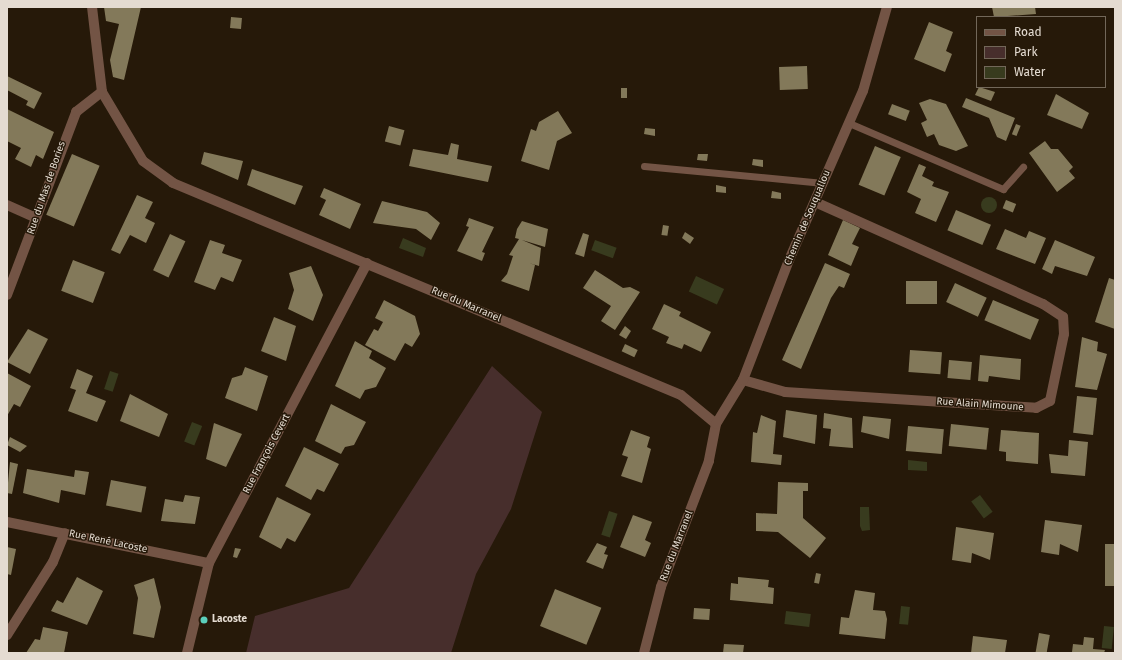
<!DOCTYPE html>
<html>
<head>
<meta charset="utf-8">
<style>
	body { margin:0 }
	#map { position:relative; width:1122px; height:660px; overflow:hidden; background:#261909; font-family:"Fira Sans",sans-serif }
	div>[style] { position:absolute }
	.green>* { inset:0; background:#472e2c }
	.water>* { inset:0; background:#383b1e; transform-origin:0 0 }
	.round { border-radius:50% }
	.building>* { inset:0; background:#83795a; transform-origin:0 0 }
	.service>* { height:7px; margin:-3.5px; padding:0 3.5px; transform-origin:3.5px; border-radius:3.5px; background:#735445 }
	.minor>* { height:10px; margin:-5px; padding:0 5px; transform-origin:5px; border-radius:5px; background:#735445 }
	.dots>* { width:11px; height:11px; translate:-50% -50%; box-sizing:border-box; border:2px solid #261909; border-radius:50% }
	span { translate:-50% -50%; white-space:nowrap; text-align:center; line-height:1.15; -webkit-text-stroke:3px #261909; paint-order:stroke }
	.street-label { font-size:10px; color:#e4dbd1 }
	.poi-label { font-size:10px; color:#e4dbd1; font-weight:700 }
	.left { translate:0 -50%; text-align:left }
	.frame { position:absolute; inset:0; border:8px solid #e4dbd1; pointer-events:none }
	.legend { position:absolute; left:976px; top:16px; width:130px; height:72px; box-sizing:border-box; background:#261909; border:1px solid #726759; margin:0; padding:5px 7px; list-style:none; font-size:12px; color:#e4dbd1 }
	.legend li { display:flex; align-items:center; gap:8px; height:20px }
	.legend b { width:20px; border:1px solid #726759 }
</style>
</head>
<body>
<div id="map">
	<div class="green">
		<div style="clip-path:polygon(492px 366px,542px 412px,511px 509px,476px 574px,451px 653px,246px 653px,255px 616px,349px 588px)"></div>
	</div>
	<div class="water">
		<div class="round" style="left:981px;top:197px;width:16px;height:16px"></div>
		<div style="clip-path:polygon(403px 238px,426px 248px,423px 257px,399px 248px)"></div>
		<div style="left:595px;top:240px;width:23px;height:11px;rotate:20deg"></div>
		<div style="left:696px;top:276px;width:31px;height:17px;rotate:25deg"></div>
		<div style="left:110px;top:371px;width:9px;height:19px;rotate:18deg"></div>
		<div style="left:192px;top:422px;width:11px;height:21px;rotate:22deg"></div>
		<div style="clip-path:polygon(908px 460px,927px 462px,927px 471px,908px 470px)"></div>
		<div style="left:980px;top:495px;width:21px;height:11px;rotate:53deg"></div>
		<div style="clip-path:polygon(860px 507px,869px 507px,870px 530px,862px 531px,860px 526px)"></div>
		<div style="left:609px;top:511px;width:9px;height:25px;rotate:18deg"></div>
		<div style="left:901px;top:606px;width:9px;height:18px;rotate:6deg"></div>
		<div style="left:786px;top:611px;width:25px;height:13px;rotate:7deg"></div>
		<div style="left:1104px;top:626px;width:10px;height:22px;rotate:6deg"></div>
	</div>
	<div class="building">
		<div style="clip-path:polygon(104px 7px,141px 7px,124px 80px,113px 77px,110px 60px,119px 24px,106px 21px)"></div>
		<div style="clip-path:polygon(992px 7px,1035px 7px,1036px 14px,994px 17px)"></div>
		<div style="left:231px;top:17px;width:11px;height:11px;rotate:5deg"></div>
		<div style="clip-path:polygon(929px 22px,953px 32px,946px 51px,952px 54px,945px 72px,914px 59px)"></div>
		<div style="left:807px;top:66px;width:23px;height:28px;rotate:88deg"></div>
		<div style="clip-path:polygon(7px 76px,42px 93px,34px 109px,26px 105px,28px 101px,7px 90px)"></div>
		<div style="clip-path:polygon(979px 87px,995px 92px,991px 101px,975px 95px)"></div>
		<div style="left:621px;top:88px;width:6px;height:10px"></div>
		<div style="clip-path:polygon(1056px 94px,1089px 113px,1082px 129px,1047px 115px)"></div>
		<div style="clip-path:polygon(966px 98px,1015px 118px,1006px 141px,997px 137px,989px 118px,962px 107px)"></div>
		<div style="clip-path:polygon(930px 99px,946px 104px,968px 146px,956px 151px,939px 145px,934px 134px,927px 137px,921px 123px,927px 120px,919px 103px)"></div>
		<div style="left:892px;top:104px;width:19px;height:11px;rotate:21deg"></div>
		<div style="clip-path:polygon(7px 109px,54px 132px,43px 159px,36px 155px,31px 167px,15px 159px,21px 148px,7px 141px)"></div>
		<div style="clip-path:polygon(558px 111px,572px 133px,557px 141px,549px 170px,521px 161px,531px 129px,536px 131px,539px 122px)"></div>
		<div style="left:1016px;top:124px;width:5px;height:11px;rotate:22deg"></div>
		<div style="left:389px;top:126px;width:16px;height:16px;rotate:15deg"></div>
		<div style="clip-path:polygon(645px 128px,655px 129px,655px 136px,644px 134px)"></div>
		<div style="clip-path:polygon(1045px 141px,1051px 149px,1058px 149px,1073px 167px,1069px 171px,1075px 178px,1057px 192px,1029px 153px)"></div>
		<div style="clip-path:polygon(451px 143px,459px 145px,457px 159px,492px 166px,488px 182px,409px 166px,413px 149px,448px 155px)"></div>
		<div style="left:875px;top:146px;width:28px;height:42px;rotate:23deg"></div>
		<div style="clip-path:polygon(204px 152px,243px 161px,238px 180px,201px 164px)"></div>
		<div style="left:72px;top:154px;width:30px;height:66px;rotate:23deg"></div>
		<div style="clip-path:polygon(698px 154px,708px 154px,707px 161px,697px 160px)"></div>
		<div style="clip-path:polygon(753px 159px,763px 160px,763px 167px,752px 165px)"></div>
		<div style="clip-path:polygon(919px 164px,926px 167px,922px 176px,934px 182px,932px 186px,949px 192px,936px 222px,915px 213px,921px 199px,907px 192px)"></div>
		<div style="clip-path:polygon(252px 169px,303px 186px,295px 205px,247px 185px)"></div>
		<div style="clip-path:polygon(716px 185px,726px 187px,726px 193px,716px 192px)"></div>
		<div style="clip-path:polygon(324px 188px,361px 204px,350px 229px,319px 215px,326px 200px,320px 197px)"></div>
		<div style="clip-path:polygon(772px 191px,781px 193px,781px 199px,771px 198px)"></div>
		<div style="clip-path:polygon(137px 195px,153px 202px,145px 218px,155px 223px,146px 243px,130px 235px,120px 254px,111px 250px)"></div>
		<div style="left:1006px;top:200px;width:11px;height:9px;rotate:22deg"></div>
		<div style="clip-path:polygon(382px 201px,427px 212px,440px 223px,431px 240px,416px 229px,373px 223px)"></div>
		<div style="left:956px;top:210px;width:38px;height:22px;rotate:23deg"></div>
		<div style="clip-path:polygon(469px 218px,494px 227px,482px 252px,485px 253px,482px 261px,457px 251px,469px 227px,466px 226px)"></div>
		<div style="clip-path:polygon(843px 220px,860px 228px,852px 244px,859px 247px,851px 266px,828px 255px)"></div>
		<div style="clip-path:polygon(522px 221px,548px 229px,545px 247px,522px 240px,541px 248px,539px 266px,529px 263px,535px 265px,529px 291px,501px 281px,507px 274px,513px 256px,509px 255px,519px 239px,515px 238px,517px 229px)"></div>
		<div style="left:663px;top:225px;width:6px;height:10px;rotate:9deg"></div>
		<div style="clip-path:polygon(1005px 229px,1026px 238px,1029px 231px,1046px 238px,1035px 264px,996px 249px)"></div>
		<div style="clip-path:polygon(685px 232px,694px 238px,690px 244px,682px 238px)"></div>
		<div style="clip-path:polygon(583px 233px,589px 235px,584px 257px,575px 254px)"></div>
		<div style="left:170px;top:234px;width:17px;height:40px;rotate:25deg"></div>
		<div style="clip-path:polygon(210px 240px,225px 245px,222px 253px,242px 260px,233px 282px,221px 277px,215px 290px,194px 282px)"></div>
		<div style="clip-path:polygon(1055px 240px,1095px 257px,1087px 276px,1055px 266px,1052px 274px,1042px 269px)"></div>
		<div style="left:73px;top:260px;width:34px;height:33px;rotate:21deg"></div>
		<div style="clip-path:polygon(825px 263px,850px 274px,844px 288px,839px 286px,831px 298px,801px 369px,782px 360px)"></div>
		<div style="clip-path:polygon(311px 266px,323px 295px,313px 321px,288px 309px,294px 290px,289px 273px)"></div>
		<div style="clip-path:polygon(595px 270px,623px 288px,630px 287px,640px 292px,615px 330px,601px 321px,611px 306px,583px 288px)"></div>
		<div style="clip-path:polygon(1109px 278px,1115px 280px,1115px 329px,1095px 322px)"></div>
		<div style="left:906px;top:281px;width:31px;height:23px"></div>
		<div style="left:955px;top:283px;width:35px;height:21px;rotate:25deg"></div>
		<div style="clip-path:polygon(384px 300px,415px 316px,420px 334px,412px 347px,405px 343px,395px 361px,365px 345px,374px 329px,378px 331px,383px 322px,375px 318px)"></div>
		<div style="left:993px;top:300px;width:50px;height:22px;rotate:23deg"></div>
		<div style="clip-path:polygon(664px 304px,681px 312px,679px 316px,711px 332px,701px 352px,684px 344px,682px 349px,666px 343px,669px 337px,652px 329px)"></div>
		<div style="clip-path:polygon(274px 317px,296px 326px,286px 361px,261px 351px)"></div>
		<div style="clip-path:polygon(625px 326px,631px 331px,626px 339px,619px 335px)"></div>
		<div style="clip-path:polygon(28px 329px,48px 339px,30px 374px,7px 362px)"></div>
		<div style="clip-path:polygon(1082px 337px,1098px 342px,1097px 351px,1107px 354px,1097px 390px,1075px 387px)"></div>
		<div style="clip-path:polygon(355px 341px,372px 351px,369px 358px,386px 368px,376px 387px,365px 390px,360px 399px,335px 386px)"></div>
		<div style="left:625px;top:344px;width:14px;height:8px;rotate:25deg"></div>
		<div style="left:910px;top:350px;width:32px;height:22px;rotate:4deg"></div>
		<div style="clip-path:polygon(980px 355px,1021px 359px,1020px 380px,989px 376px,988px 382px,978px 381px)"></div>
		<div style="left:949px;top:360px;width:23px;height:18px;rotate:5deg"></div>
		<div style="clip-path:polygon(245px 367px,268px 376px,257px 411px,225px 398px,232px 378px,242px 375px)"></div>
		<div style="clip-path:polygon(77px 369px,93px 376px,86px 393px,106px 401px,97px 422px,68px 411px,76px 390px,70px 388px)"></div>
		<div style="clip-path:polygon(7px 373px,31px 386px,20px 407px,14px 404px,7px 416px)"></div>
		<div style="clip-path:polygon(130px 394px,168px 414px,159px 437px,120px 421px)"></div>
		<div style="left:1077px;top:396px;width:20px;height:37px;rotate:6deg"></div>
		<div style="clip-path:polygon(331px 404px,366px 422px,354px 445px,345px 447px,341px 454px,315px 441px)"></div>
		<div style="clip-path:polygon(786px 410px,817px 415px,815px 444px,783px 437px)"></div>
		<div style="clip-path:polygon(824px 413px,852px 418px,853px 448px,829px 446px,831px 429px,823px 428px)"></div>
		<div style="clip-path:polygon(761px 415px,776px 421px,773px 454px,782px 455px,781px 465px,751px 462px,753px 432px,757px 433px)"></div>
		<div style="clip-path:polygon(863px 416px,891px 419px,889px 439px,861px 432px)"></div>
		<div style="clip-path:polygon(214px 423px,242px 434px,226px 467px,206px 459px)"></div>
		<div style="left:951px;top:424px;width:38px;height:22px;rotate:6deg"></div>
		<div style="left:908px;top:426px;width:36px;height:25px;rotate:5deg"></div>
		<div style="clip-path:polygon(631px 430px,650px 437px,647px 447px,651px 449px,642px 483px,621px 476px,628px 457px,622px 455px)"></div>
		<div style="clip-path:polygon(1001px 430px,1039px 433px,1038px 464px,1006px 461px,1006px 452px,999px 451px)"></div>
		<div style="clip-path:polygon(10px 437px,27px 446px,20px 452px,7px 445px)"></div>
		<div style="clip-path:polygon(1069px 440px,1088px 442px,1085px 476px,1051px 473px,1049px 454px,1068px 456px)"></div>
		<div style="clip-path:polygon(304px 447px,339px 464px,324px 492px,317px 489px,311px 500px,285px 486px)"></div>
		<div style="clip-path:polygon(10px 462px,18px 464px,12px 494px,7px 493px)"></div>
		<div style="clip-path:polygon(27px 469px,74px 477px,75px 470px,89px 472px,85px 495px,61px 490px,59px 503px,23px 493px)"></div>
		<div style="left:111px;top:480px;width:36px;height:26px;rotate:11deg"></div>
		<div style="clip-path:polygon(778px 482px,808px 483px,808px 491px,803px 491px,803px 518px,826px 538px,810px 558px,778px 532px,756px 531px,756px 513px,777px 514px)"></div>
		<div style="clip-path:polygon(185px 495px,200px 497px,195px 524px,161px 521px,165px 499px,183px 502px)"></div>
		<div style="clip-path:polygon(277px 497px,311px 514px,295px 542px,287px 538px,281px 549px,259px 537px)"></div>
		<div style="clip-path:polygon(633px 515px,652px 522px,645px 540px,651px 543px,645px 557px,620px 547px)"></div>
		<div style="clip-path:polygon(1045px 520px,1082px 525px,1078px 552px,1060px 544px,1059px 555px,1041px 552px)"></div>
		<div style="clip-path:polygon(956px 527px,994px 533px,990px 560px,972px 553px,971px 563px,952px 560px)"></div>
		<div style="clip-path:polygon(597px 543px,607px 547px,604px 554px,608px 555px,603px 569px,586px 562px)"></div>
		<div style="left:1105px;top:544px;width:10px;height:42px"></div>
		<div style="clip-path:polygon(7px 547px,16px 549px,11px 575px,7px 574px)"></div>
		<div style="clip-path:polygon(235px 548px,241px 549px,237px 558px,233px 557px)"></div>
		<div style="left:816px;top:573px;width:5px;height:10px;rotate:11deg"></div>
		<div style="clip-path:polygon(77px 577px,103px 591px,87px 625px,51px 611px,57px 600px,63px 603px)"></div>
		<div style="clip-path:polygon(738px 577px,769px 580px,768px 587px,774px 588px,773px 604px,730px 600px,731px 583px,738px 584px)"></div>
		<div style="clip-path:polygon(154px 578px,161px 607px,154px 638px,133px 634px,138px 598px,134px 585px)"></div>
		<div style="left:555px;top:589px;width:50px;height:40px;rotate:22deg"></div>
		<div style="clip-path:polygon(855px 590px,875px 593px,873px 610px,885px 611px,887px 619px,885px 639px,839px 634px,841px 617px,849px 618px)"></div>
		<div style="left:694px;top:608px;width:16px;height:11px;rotate:4deg"></div>
		<div style="clip-path:polygon(43px 627px,68px 632px,64px 653px,26px 653px,35px 639px,40px 640px)"></div>
		<div style="left:1039px;top:633px;width:11px;height:20px;rotate:10deg"></div>
		<div style="clip-path:polygon(973px 636px,1007px 640px,1005px 653px,971px 653px)"></div>
		<div style="clip-path:polygon(1084px 637px,1094px 638px,1093px 649px,1105px 650px,1104px 653px,1072px 652px,1073px 644px,1083px 645px)"></div>
		<div style="clip-path:polygon(724px 644px,744px 645px,743px 653px,723px 653px)"></div>
	</div>
	<div class="service">
		<div style="left:849px;top:123px;width:168px;rotate:23.2deg"></div>
		<div style="left:1003px;top:189px;width:30px;rotate:-48deg"></div>
		<div style="left:644px;top:166px;width:180px;rotate:5.4deg"></div>
	</div>
	<div class="minor">
		<div style="left:92px;top:7px;width:86px;rotate:83.3deg"></div>
		<div style="left:102px;top:92px;width:80px;rotate:59.3deg"></div>
		<div style="left:143px;top:161px;width:37px;rotate:36deg"></div>
		<div style="left:173px;top:183px;width:550px;rotate:22.65deg"></div>
		<div style="left:681px;top:395px;width:45px;rotate:39.6deg"></div>
		<div style="left:716px;top:424px;width:38px;rotate:101deg"></div>
		<div style="left:709px;top:461px;width:135px;rotate:110.9deg"></div>
		<div style="left:661px;top:587px;width:68px;rotate:104.4deg"></div>
		<div style="left:7px;top:205px;width:32px;rotate:24deg"></div>
		<div style="left:7px;top:295px;width:196px;rotate:-69.3deg"></div>
		<div style="left:76px;top:112px;width:33px;rotate:-38deg"></div>
		<div style="left:743px;top:380px;width:44px;rotate:15.9deg"></div>
		<div style="left:785px;top:392px;width:252px;rotate:3.6deg"></div>
		<div style="left:1036px;top:408px;width:16px;rotate:-27deg"></div>
		<div style="left:1050px;top:401px;width:68px;rotate:-78.2deg"></div>
		<div style="left:1064px;top:334px;width:17px;rotate:-93deg"></div>
		<div style="left:1063px;top:317px;width:24px;rotate:-147deg"></div>
		<div style="left:1043px;top:304px;width:250px;rotate:-155.9deg"></div>
		<div style="left:716px;top:424px;width:52px;rotate:-58.5deg"></div>
		<div style="left:743px;top:380px;width:129px;rotate:-69deg"></div>
		<div style="left:789px;top:260px;width:184px;rotate:-66.4deg"></div>
		<div style="left:863px;top:91px;width:87px;rotate:-74.1deg"></div>
		<div style="left:7px;top:522px;width:206px;rotate:11.5deg"></div>
		<div style="left:7px;top:635px;width:86px;rotate:-57.8deg"></div>
		<div style="left:53px;top:562px;width:31px;rotate:-68deg"></div>
		<div style="left:187px;top:653px;width:93px;rotate:-76.3deg"></div>
		<div style="left:209px;top:563px;width:339px;rotate:-62.2deg"></div>
	</div>
	<div class="dots">
		<div style="left:204px;top:620px;background:#5bcebb"></div>
	</div>
	<div class="street-label">
		<span style="left:47px;top:188px;rotate:-71deg">Rue du Mas de Bories</span>
		<span style="left:808px;top:218px;rotate:-67deg">Chemin de Souquallou</span>
		<span style="left:466px;top:305px;rotate:23deg">Rue du Marranel</span>
		<span style="left:980px;top:405px;rotate:4deg">Rue Alain Mimoune</span>
		<span style="left:267px;top:454px;rotate:-62deg">Rue François Cevert</span>
		<span style="left:108px;top:542px;rotate:12deg">Rue René Lacoste</span>
		<span style="left:677px;top:546px;rotate:-69deg">Rue du Marranel</span>
	</div>
	<div class="poi-label">
		<span class="left" style="left:212px;top:620px">Lacoste</span>
	</div>
	<div class="frame"></div>
	<ul class="legend">
	<li><b style="height:5px;background:#735445"></b>Road</li>
	<li><b style="height:11px;background:#472e2c"></b>Park</li>
	<li><b style="height:11px;background:#383b1e"></b>Water</li>
	</ul>
</div>
</body>
</html>
